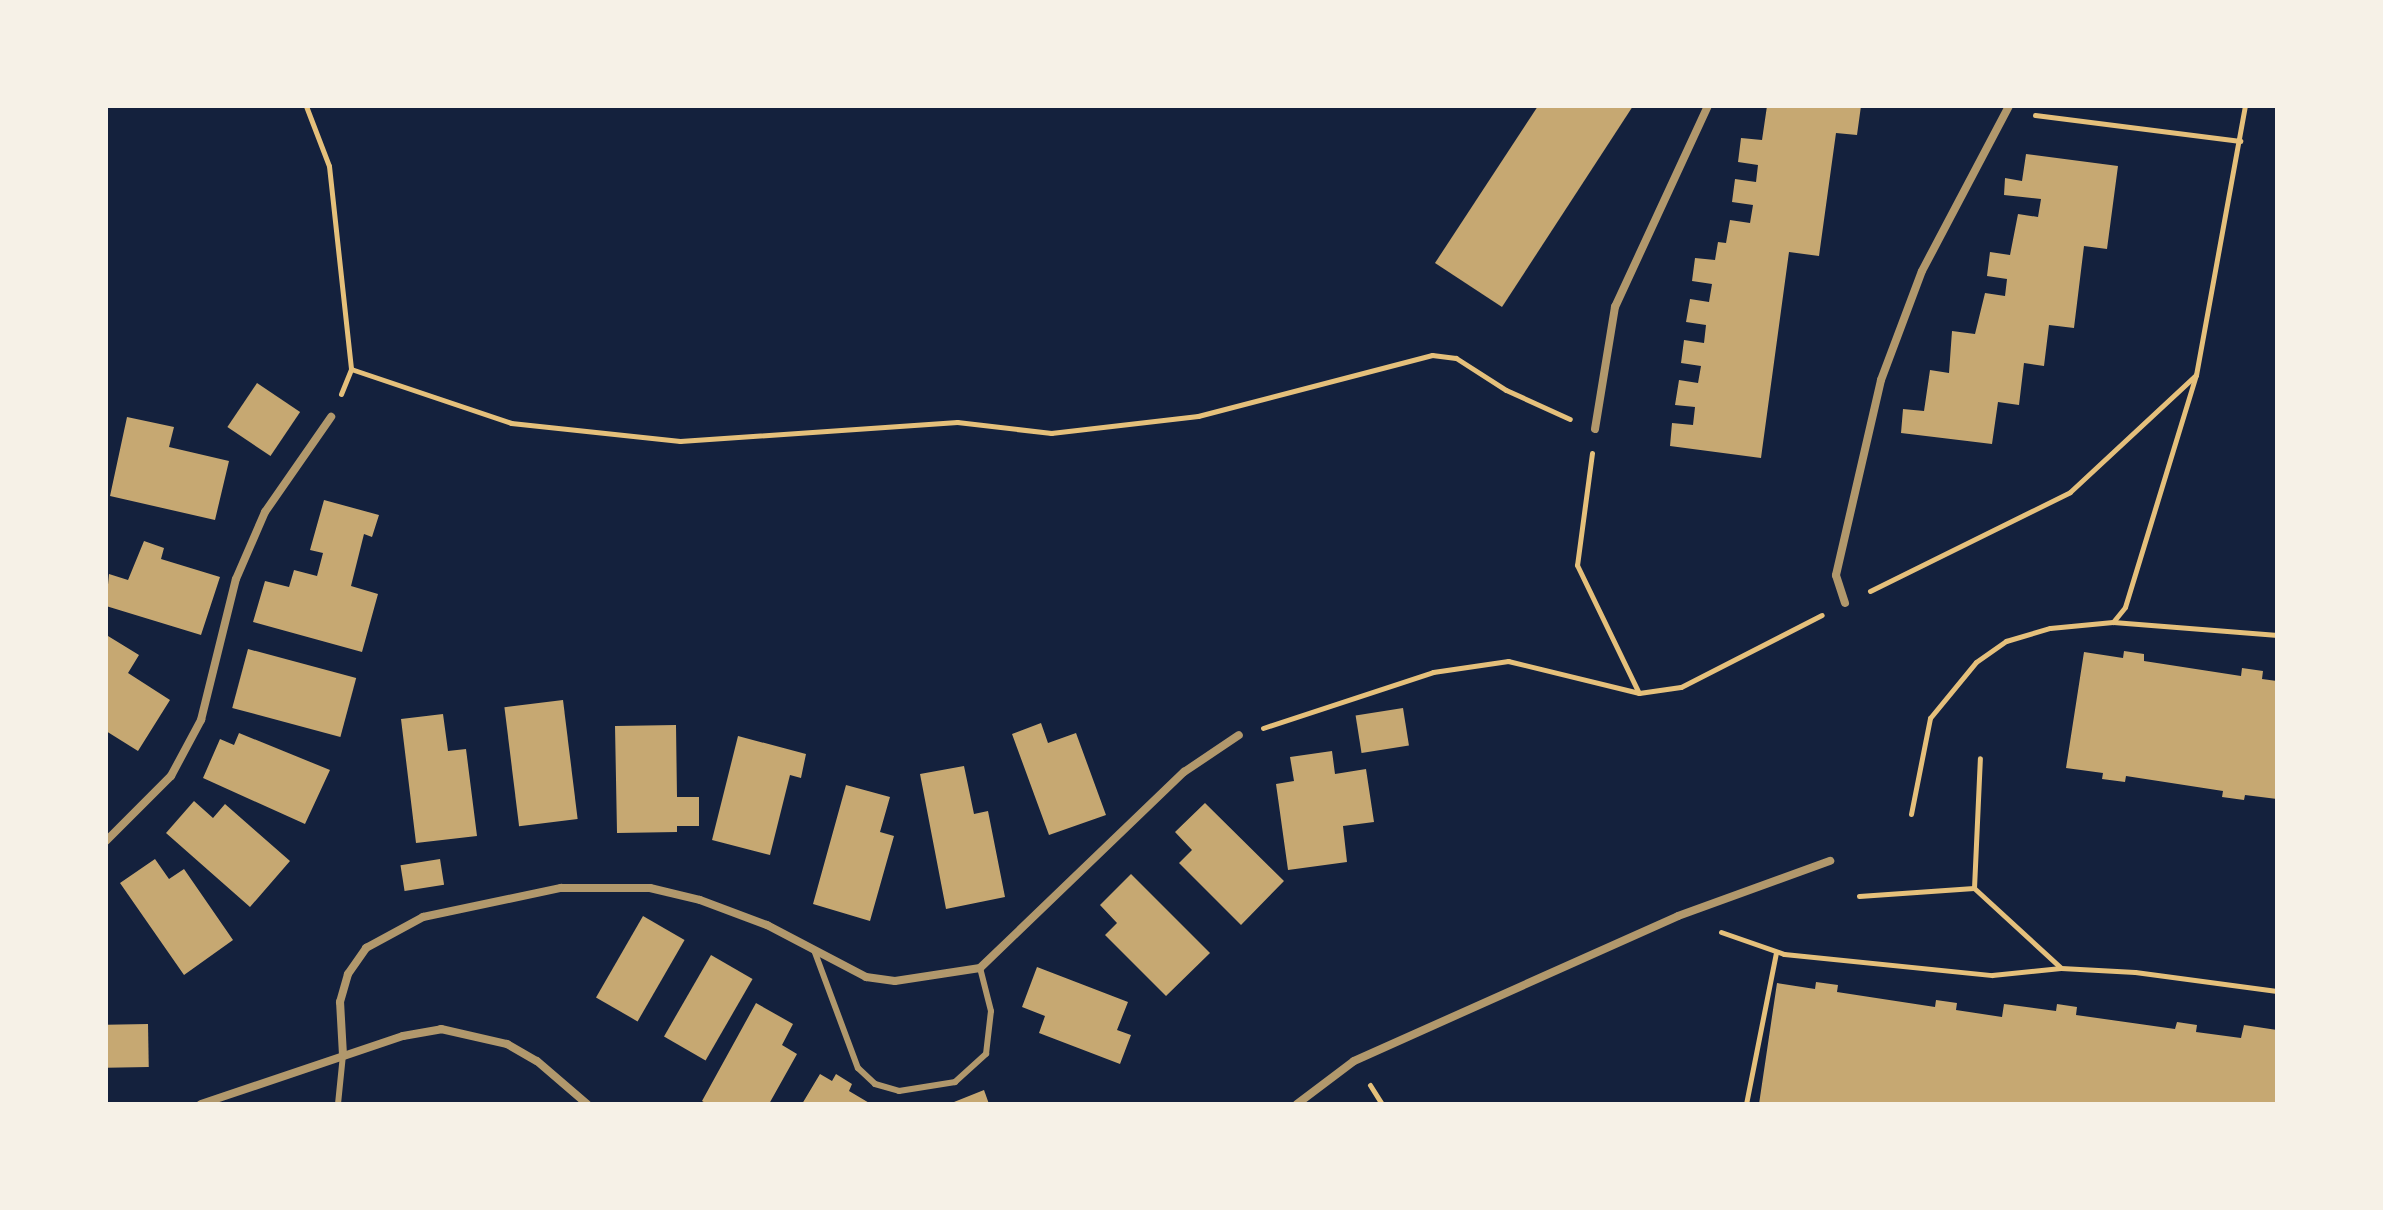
<!DOCTYPE html>
<html>
<head>
<meta charset="utf-8">
<style>
	body { margin:0 }
	#map { position:relative; width:2383px; height:1210px; overflow:hidden; background:#14213d; font-family:Jost,sans-serif }
	div>[style] { position:absolute }
	.building>* { inset:0; background:#c6a872; transform-origin:0 0 }
	.path>* { height:5px; margin:-2.5px; padding:0 2.5px; transform-origin:2.5px; border-radius:2.5px; background:#e5c07b }
	.service>* { height:6px; margin:-3px; padding:0 3px; transform-origin:3px; border-radius:3px; background:#b1986c }
	.minor>* { height:8px; margin:-4px; padding:0 4px; transform-origin:4px; border-radius:4px; background:#b1986c }
	span { translate:-50% -50%; white-space:nowrap; text-align:center; line-height:1.15; -webkit-text-stroke:7px #f6f1e7; paint-order:stroke }
	.frame { position:absolute; inset:0; border:108px solid #f6f1e7; pointer-events:none }
</style>
</head>
<body>
<div id="map">
	<div class="building">
		<div style="clip-path:polygon(1538px 106px,1633px 106px,1502px 307px,1435px 263px)"></div>
		<div style="clip-path:polygon(1767px 106px,1861px 106px,1857px 135px,1836px 133px,1819px 256px,1789px 252px,1761px 458px,1670px 446px,1672px 423px,1693px 425px,1695px 407px,1675px 405px,1679px 380px,1698px 383px,1701px 366px,1681px 363px,1684px 340px,1704px 343px,1706px 325px,1686px 322px,1690px 299px,1709px 302px,1712px 284px,1692px 281px,1695px 258px,1715px 260px,1718px 242px,1726px 243px,1730px 220px,1750px 223px,1753px 205px,1732px 202px,1735px 179px,1756px 182px,1758px 165px,1738px 162px,1741px 138px,1762px 140px)"></div>
		<div style="clip-path:polygon(2026px 154px,2118px 166px,2107px 249px,2084px 246px,2074px 328px,2049px 325px,2044px 366px,2024px 363px,2019px 405px,1998px 402px,1992px 444px,1901px 433px,1903px 409px,1924px 411px,1930px 370px,1949px 373px,1952px 331px,1975px 334px,1985px 293px,2005px 296px,2007px 279px,1987px 276px,1990px 252px,2010px 255px,2018px 214px,2038px 217px,2041px 199px,2004px 195px,2005px 178px,2022px 181px)"></div>
		<div style="left:257px;top:383px;width:52px;height:53px;rotate:34deg"></div>
		<div style="clip-path:polygon(127px 417px,174px 427px,169px 447px,229px 461px,215px 520px,110px 496px)"></div>
		<div style="clip-path:polygon(324px 500px,379px 515px,372px 537px,364px 534px,351px 586px,378px 594px,362px 652px,253px 622px,265px 581px,289px 587px,294px 570px,317px 576px,323px 553px,310px 550px)"></div>
		<div style="clip-path:polygon(144px 541px,164px 548px,161px 559px,220px 577px,201px 635px,106px 606px,109px 574px,128px 580px)"></div>
		<div style="clip-path:polygon(108px 636px,139px 655px,128px 673px,170px 700px,138px 751px,106px 731px)"></div>
		<div style="left:248px;top:649px;width:112px;height:61px;rotate:15deg"></div>
		<div style="clip-path:polygon(2124px 651px,2144px 654px,2144px 661px,2241px 676px,2242px 668px,2263px 671px,2262px 679px,2277px 681px,2277px 799px,2245px 795px,2244px 800px,2222px 797px,2223px 791px,2126px 776px,2125px 782px,2102px 779px,2103px 773px,2066px 768px,2084px 652px,2123px 658px)"></div>
		<div style="left:563px;top:700px;width:120px;height:59px;rotate:83deg"></div>
		<div style="left:1403px;top:708px;width:38px;height:48px;rotate:81deg"></div>
		<div style="clip-path:polygon(443px 714px,448px 751px,466px 749px,477px 836px,416px 843px,401px 719px)"></div>
		<div style="clip-path:polygon(1041px 723px,1048px 743px,1076px 733px,1106px 815px,1049px 835px,1012px 734px)"></div>
		<div style="clip-path:polygon(676px 725px,677px 797px,699px 797px,699px 826px,677px 826px,677px 832px,617px 833px,615px 726px)"></div>
		<div style="clip-path:polygon(239px 733px,330px 770px,305px 824px,203px 778px,220px 739px,234px 745px)"></div>
		<div style="clip-path:polygon(738px 736px,806px 754px,801px 778px,790px 775px,770px 855px,712px 840px)"></div>
		<div style="clip-path:polygon(1332px 751px,1335px 774px,1366px 769px,1374px 822px,1343px 826px,1347px 862px,1288px 870px,1276px 784px,1294px 781px,1290px 757px)"></div>
		<div style="clip-path:polygon(964px 766px,974px 814px,988px 811px,1005px 897px,946px 909px,920px 774px)"></div>
		<div style="clip-path:polygon(846px 785px,890px 797px,880px 832px,894px 836px,870px 921px,813px 904px)"></div>
		<div style="clip-path:polygon(194px 801px,213px 818px,225px 804px,290px 861px,250px 907px,166px 833px)"></div>
		<div style="clip-path:polygon(1205px 803px,1284px 881px,1241px 925px,1179px 863px,1192px 850px,1175px 832px)"></div>
		<div style="clip-path:polygon(155px 859px,169px 879px,184px 869px,233px 940px,184px 975px,120px 883px)"></div>
		<div style="left:440px;top:859px;width:26px;height:40px;rotate:81deg"></div>
		<div style="clip-path:polygon(1131px 874px,1210px 953px,1166px 996px,1105px 935px,1117px 923px,1100px 905px)"></div>
		<div style="left:643px;top:916px;width:48px;height:94px;rotate:30deg"></div>
		<div style="left:711px;top:955px;width:48px;height:94px;rotate:30deg"></div>
		<div style="clip-path:polygon(1037px 967px,1128px 1002px,1117px 1030px,1131px 1035px,1120px 1064px,1039px 1033px,1045px 1016px,1022px 1007px)"></div>
		<div style="clip-path:polygon(1816px 982px,1838px 985px,1837px 992px,1935px 1007px,1936px 1000px,1957px 1003px,1956px 1010px,2002px 1017px,2004px 1004px,2056px 1011px,2057px 1004px,2077px 1007px,2076px 1015px,2175px 1029px,2177px 1022px,2197px 1025px,2196px 1032px,2241px 1038px,2244px 1025px,2277px 1030px,2277px 1104px,1759px 1104px,1777px 983px,1815px 989px)"></div>
		<div style="clip-path:polygon(756px 1003px,793px 1024px,782px 1045px,797px 1054px,769px 1104px,707px 1104px,702px 1101px)"></div>
		<div style="left:148px;top:1024px;width:43px;height:42px;rotate:89deg"></div>
		<div style="clip-path:polygon(820px 1074px,832px 1081px,836px 1074px,852px 1084px,849px 1091px,871px 1104px,802px 1104px)"></div>
		<div style="clip-path:polygon(984px 1090px,989px 1104px,949px 1104px)"></div>
	</div>
	<div class="path">
		<div style="left:306px;top:106px;width:64px;rotate:69deg"></div>
		<div style="left:329px;top:166px;width:204px;rotate:83.8deg"></div>
		<div style="left:351px;top:369px;width:169px;rotate:18.6deg"></div>
		<div style="left:511px;top:423px;width:170px;rotate:6.1deg"></div>
		<div style="left:680px;top:441px;width:278px;rotate:-3.9deg"></div>
		<div style="left:957px;top:422px;width:95px;rotate:6.7deg"></div>
		<div style="left:1051px;top:433px;width:148px;rotate:-6.6deg"></div>
		<div style="left:1198px;top:416px;width:242px;rotate:-14.6deg"></div>
		<div style="left:1432px;top:355px;width:24px;rotate:7deg"></div>
		<div style="left:1456px;top:358px;width:59px;rotate:32.6deg"></div>
		<div style="left:1506px;top:390px;width:70px;rotate:24.4deg"></div>
		<div style="left:2035px;top:115px;width:207px;rotate:7.2deg"></div>
		<div style="left:341px;top:394px;width:27px;rotate:-68deg"></div>
		<div style="left:1592px;top:453px;width:113px;rotate:97.6deg"></div>
		<div style="left:1577px;top:565px;width:142px;rotate:64.2deg"></div>
		<div style="left:1870px;top:591px;width:223px;rotate:-26.3deg"></div>
		<div style="left:2070px;top:492px;width:172px;rotate:-42.9deg"></div>
		<div style="left:2113px;top:622px;width:19px;rotate:-51deg"></div>
		<div style="left:2125px;top:607px;width:243px;rotate:-73deg"></div>
		<div style="left:2196px;top:375px;width:273px;rotate:-79.7deg"></div>
		<div style="left:1263px;top:728px;width:179px;rotate:-18.2deg"></div>
		<div style="left:1433px;top:672px;width:76px;rotate:-8.3deg"></div>
		<div style="left:1508px;top:661px;width:135px;rotate:13.7deg"></div>
		<div style="left:1639px;top:693px;width:42px;rotate:-8.1deg"></div>
		<div style="left:1681px;top:687px;width:158px;rotate:-27.1deg"></div>
		<div style="left:1911px;top:814px;width:98px;rotate:-78.8deg"></div>
		<div style="left:1930px;top:718px;width:72px;rotate:-50.6deg"></div>
		<div style="left:1976px;top:662px;width:37px;rotate:-35deg"></div>
		<div style="left:2006px;top:641px;width:46px;rotate:-16.5deg"></div>
		<div style="left:2050px;top:628px;width:63px;rotate:-5.4deg"></div>
		<div style="left:2113px;top:622px;width:165px;rotate:4.5deg"></div>
		<div style="left:1974px;top:888px;width:130px;rotate:-87.4deg"></div>
		<div style="left:1859px;top:896px;width:115px;rotate:-4deg"></div>
		<div style="left:1974px;top:888px;width:117px;rotate:42.6deg"></div>
		<div style="left:1721px;top:932px;width:67px;rotate:19.2deg"></div>
		<div style="left:1784px;top:954px;width:209px;rotate:5.8deg"></div>
		<div style="left:1992px;top:975px;width:69px;rotate:-5.8deg"></div>
		<div style="left:2061px;top:968px;width:74px;rotate:3.1deg"></div>
		<div style="left:2135px;top:972px;width:143px;rotate:7.6deg"></div>
		<div style="left:1370px;top:1085px;width:22px;rotate:58deg"></div>
		<div style="left:1746px;top:1104px;width:155px;rotate:-78.8deg"></div>
	</div>
	<div class="service">
		<div style="left:814px;top:950px;width:126px;rotate:69.6deg"></div>
		<div style="left:858px;top:1068px;width:23px;rotate:43deg"></div>
		<div style="left:875px;top:1084px;width:25px;rotate:16deg"></div>
		<div style="left:899px;top:1091px;width:57px;rotate:-9.1deg"></div>
		<div style="left:955px;top:1082px;width:42px;rotate:-42.1deg"></div>
		<div style="left:986px;top:1054px;width:43px;rotate:-83.4deg"></div>
		<div style="left:991px;top:1011px;width:44px;rotate:-104.3deg"></div>
		<div style="left:338px;top:1104px;width:49px;rotate:-84.2deg"></div>
	</div>
	<div class="minor">
		<div style="left:1595px;top:429px;width:124px;rotate:-80.7deg"></div>
		<div style="left:1615px;top:307px;width:221px;rotate:-65.2deg"></div>
		<div style="left:1845px;top:603px;width:29px;rotate:-108deg"></div>
		<div style="left:1836px;top:575px;width:200px;rotate:-77deg"></div>
		<div style="left:1881px;top:380px;width:116px;rotate:-69.4deg"></div>
		<div style="left:1922px;top:271px;width:187px;rotate:-62.2deg"></div>
		<div style="left:106px;top:841px;width:92px;rotate:-45deg"></div>
		<div style="left:171px;top:776px;width:64px;rotate:-61.8deg"></div>
		<div style="left:201px;top:720px;width:145px;rotate:-76.1deg"></div>
		<div style="left:236px;top:579px;width:73px;rotate:-66.6deg"></div>
		<div style="left:265px;top:512px;width:116px;rotate:-55.2deg"></div>
		<div style="left:343px;top:1055px;width:53px;rotate:-93.2deg"></div>
		<div style="left:340px;top:1002px;width:29px;rotate:-74deg"></div>
		<div style="left:348px;top:974px;width:32px;rotate:-55deg"></div>
		<div style="left:366px;top:948px;width:65px;rotate:-28.5deg"></div>
		<div style="left:423px;top:917px;width:141px;rotate:-11.9deg"></div>
		<div style="left:561px;top:888px;width:89px"></div>
		<div style="left:650px;top:888px;width:51px;rotate:13.5deg"></div>
		<div style="left:700px;top:900px;width:72px;rotate:20.5deg"></div>
		<div style="left:767px;top:925px;width:112px;rotate:27.7deg"></div>
		<div style="left:866px;top:977px;width:29px;rotate:8deg"></div>
		<div style="left:895px;top:981px;width:86px;rotate:-8.7deg"></div>
		<div style="left:980px;top:968px;width:283px;rotate:-43.9deg"></div>
		<div style="left:1184px;top:772px;width:66px;rotate:-33.9deg"></div>
		<div style="left:201px;top:1104px;width:213px;rotate:-18.6deg"></div>
		<div style="left:403px;top:1036px;width:39px;rotate:-10deg"></div>
		<div style="left:441px;top:1029px;width:68px;rotate:12.8deg"></div>
		<div style="left:507px;top:1044px;width:34px;rotate:30deg"></div>
		<div style="left:537px;top:1061px;width:66px;rotate:40.7deg"></div>
		<div style="left:1297px;top:1104px;width:71px;rotate:-37deg"></div>
		<div style="left:1354px;top:1061px;width:355px;rotate:-24.1deg"></div>
		<div style="left:1678px;top:916px;width:162px;rotate:-19.9deg"></div>
	</div>
	<div class="frame"></div>
</div>
</body>
</html>
